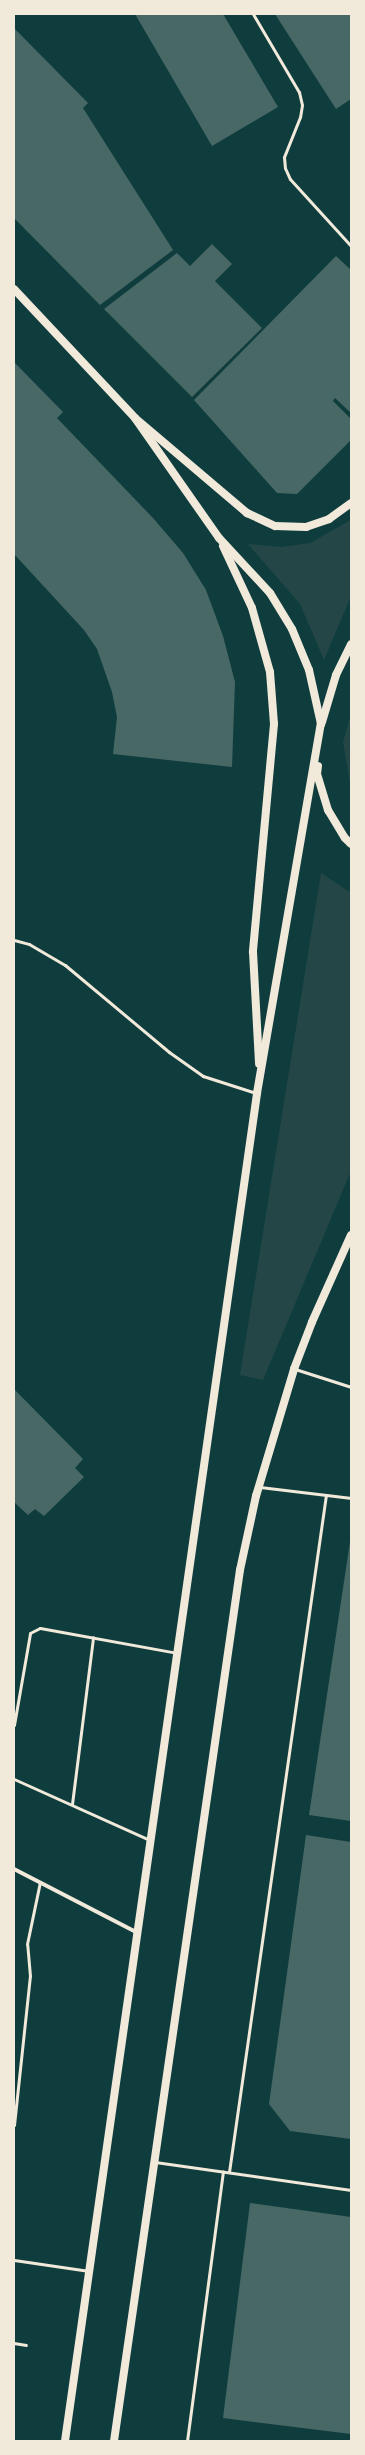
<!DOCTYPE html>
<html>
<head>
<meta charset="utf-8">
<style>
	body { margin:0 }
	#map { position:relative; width:365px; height:2455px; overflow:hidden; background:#0f3d3e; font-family:Rubik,sans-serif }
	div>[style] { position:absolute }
	.green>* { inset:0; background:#244646 }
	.building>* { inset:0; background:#486865 }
	.path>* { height:2.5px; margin:-1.25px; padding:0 1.25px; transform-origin:1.25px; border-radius:1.25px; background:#f1e9da }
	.service>* { height:3px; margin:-1.5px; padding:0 1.5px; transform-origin:1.5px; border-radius:1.5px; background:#f1e9da }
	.minor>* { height:4px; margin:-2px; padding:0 2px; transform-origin:2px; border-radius:2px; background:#f1e9da }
	.secondary>* { height:8px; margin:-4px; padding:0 4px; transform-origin:4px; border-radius:4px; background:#f1e9da }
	span { translate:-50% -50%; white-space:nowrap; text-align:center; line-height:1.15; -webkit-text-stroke:4px #f1e9da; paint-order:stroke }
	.frame { position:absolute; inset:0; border:15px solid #f1e9da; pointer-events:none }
</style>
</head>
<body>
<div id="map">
	<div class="green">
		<div style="clip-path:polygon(351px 520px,351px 596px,324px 660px,300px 604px,248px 544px,282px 547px,310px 543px)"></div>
		<div style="clip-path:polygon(351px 714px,351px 789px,343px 742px)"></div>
		<div style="clip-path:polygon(321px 873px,351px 893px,351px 1171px,263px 1380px,240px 1375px)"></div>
	</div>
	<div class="building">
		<div style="clip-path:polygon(135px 14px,223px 14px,278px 107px,212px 146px)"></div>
		<div style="clip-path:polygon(275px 14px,351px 14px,351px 99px,336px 109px)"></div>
		<div style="clip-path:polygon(14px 28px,88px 103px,83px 108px,173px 250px,100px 305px,14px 218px)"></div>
		<div style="clip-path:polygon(212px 244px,232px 264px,215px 281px,262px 328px,192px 397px,104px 309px,177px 253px,190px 266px)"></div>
		<div style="clip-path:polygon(336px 256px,351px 270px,351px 413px,335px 398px,333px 401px,351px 419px,351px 440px,297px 494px,277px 493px,194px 400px)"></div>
		<div style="clip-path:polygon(14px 362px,63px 412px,57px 418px,153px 518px,183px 553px,206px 590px,223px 636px,235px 682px,232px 767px,113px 754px,117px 717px,112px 692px,97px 649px,84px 630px,14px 554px)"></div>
		<div style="clip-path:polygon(14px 1389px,83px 1459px,75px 1468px,84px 1477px,44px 1516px,35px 1509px,28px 1515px,14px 1502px)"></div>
		<div style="clip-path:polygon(351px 1535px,351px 1821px,309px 1815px)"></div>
		<div style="clip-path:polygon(306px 1835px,351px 1842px,351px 2139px,290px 2131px,269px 2104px)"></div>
		<div style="clip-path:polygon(250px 2203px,351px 2217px,351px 2434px,223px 2418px)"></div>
	</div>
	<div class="path">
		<div style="left:14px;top:2343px;width:12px;rotate:9deg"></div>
	</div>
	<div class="service">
		<div style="left:253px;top:14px;width:91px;rotate:59.5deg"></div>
		<div style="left:299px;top:92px;width:13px;rotate:77deg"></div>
		<div style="left:302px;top:105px;width:12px;rotate:99deg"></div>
		<div style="left:300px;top:117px;width:43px;rotate:111.8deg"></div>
		<div style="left:284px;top:157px;width:11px;rotate:85deg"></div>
		<div style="left:285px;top:168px;width:12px;rotate:66deg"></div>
		<div style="left:290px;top:179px;width:91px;rotate:47.7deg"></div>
		<div style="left:14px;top:940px;width:16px;rotate:15deg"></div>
		<div style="left:29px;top:944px;width:42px;rotate:30.3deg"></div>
		<div style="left:65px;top:965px;width:136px;rotate:39.9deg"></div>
		<div style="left:169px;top:1052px;width:42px;rotate:35.2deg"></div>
		<div style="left:203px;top:1076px;width:56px;rotate:17.8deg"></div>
		<div style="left:295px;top:1369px;width:59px;rotate:17.8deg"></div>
		<div style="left:260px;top:1487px;width:92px;rotate:6.9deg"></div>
		<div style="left:14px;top:1725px;width:93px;rotate:-80.1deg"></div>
		<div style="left:30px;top:1633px;width:11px;rotate:-27deg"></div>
		<div style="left:40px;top:1628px;width:139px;rotate:10.3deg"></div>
		<div style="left:14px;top:1779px;width:149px;rotate:24.2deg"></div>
		<div style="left:72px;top:1804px;width:168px;rotate:-82.8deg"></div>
		<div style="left:14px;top:2125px;width:150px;rotate:-83.9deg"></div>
		<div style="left:30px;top:1976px;width:32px;rotate:-95deg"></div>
		<div style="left:27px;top:1944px;width:63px;rotate:-78.2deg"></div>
		<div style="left:155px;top:2162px;width:198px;rotate:8.1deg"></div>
		<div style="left:229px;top:2172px;width:684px;rotate:-81.85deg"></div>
		<div style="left:14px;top:2260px;width:76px;rotate:8.3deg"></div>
		<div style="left:187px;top:2441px;width:272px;rotate:-82.4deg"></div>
	</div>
	<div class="minor">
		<div style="left:14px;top:1869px;width:140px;rotate:27.3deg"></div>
	</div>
	<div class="secondary">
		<div style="left:14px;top:289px;width:177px;rotate:46.8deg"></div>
		<div style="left:135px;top:418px;width:147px;rotate:40.3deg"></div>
		<div style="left:247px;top:513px;width:31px;rotate:25deg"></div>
		<div style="left:275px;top:526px;width:31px;rotate:2deg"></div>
		<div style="left:306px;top:527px;width:24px;rotate:-19deg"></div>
		<div style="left:329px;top:519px;width:27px;rotate:-36deg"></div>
		<div style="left:223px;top:546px;width:68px;rotate:64.9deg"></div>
		<div style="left:252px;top:608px;width:66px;rotate:74.3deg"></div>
		<div style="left:270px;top:672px;width:52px;rotate:85.6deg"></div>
		<div style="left:274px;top:724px;width:229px;rotate:95.3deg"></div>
		<div style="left:253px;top:952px;width:112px;rotate:86.9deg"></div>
		<div style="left:322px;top:722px;width:49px;rotate:-73.4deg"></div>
		<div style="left:336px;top:675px;width:34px;rotate:-64deg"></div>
		<div style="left:318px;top:766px;width:8px;rotate:97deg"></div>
		<div style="left:317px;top:774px;width:38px;rotate:73deg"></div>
		<div style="left:328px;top:810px;width:33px;rotate:59deg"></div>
		<div style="left:345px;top:838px;width:8px;rotate:45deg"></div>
		<div style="left:65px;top:2441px;width:1362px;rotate:-81.89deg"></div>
		<div style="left:257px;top:1093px;width:375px;rotate:-80.2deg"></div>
		<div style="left:321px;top:724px;width:55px;rotate:-102.5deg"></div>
		<div style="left:309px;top:670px;width:44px;rotate:-112.5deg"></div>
		<div style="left:292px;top:629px;width:42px;rotate:-121.4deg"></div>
		<div style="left:270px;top:593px;width:75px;rotate:-132.8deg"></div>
		<div style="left:219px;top:538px;width:146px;rotate:-125deg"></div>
		<div style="left:114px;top:2441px;width:880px;rotate:-81.77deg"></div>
		<div style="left:240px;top:1570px;width:76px;rotate:-77.8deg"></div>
		<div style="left:256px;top:1496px;width:133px;rotate:-73.3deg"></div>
		<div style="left:294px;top:1369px;width:50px;rotate:-69deg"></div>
		<div style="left:312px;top:1322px;width:95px;rotate:-65.9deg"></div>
	</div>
	<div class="frame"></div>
</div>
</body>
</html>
